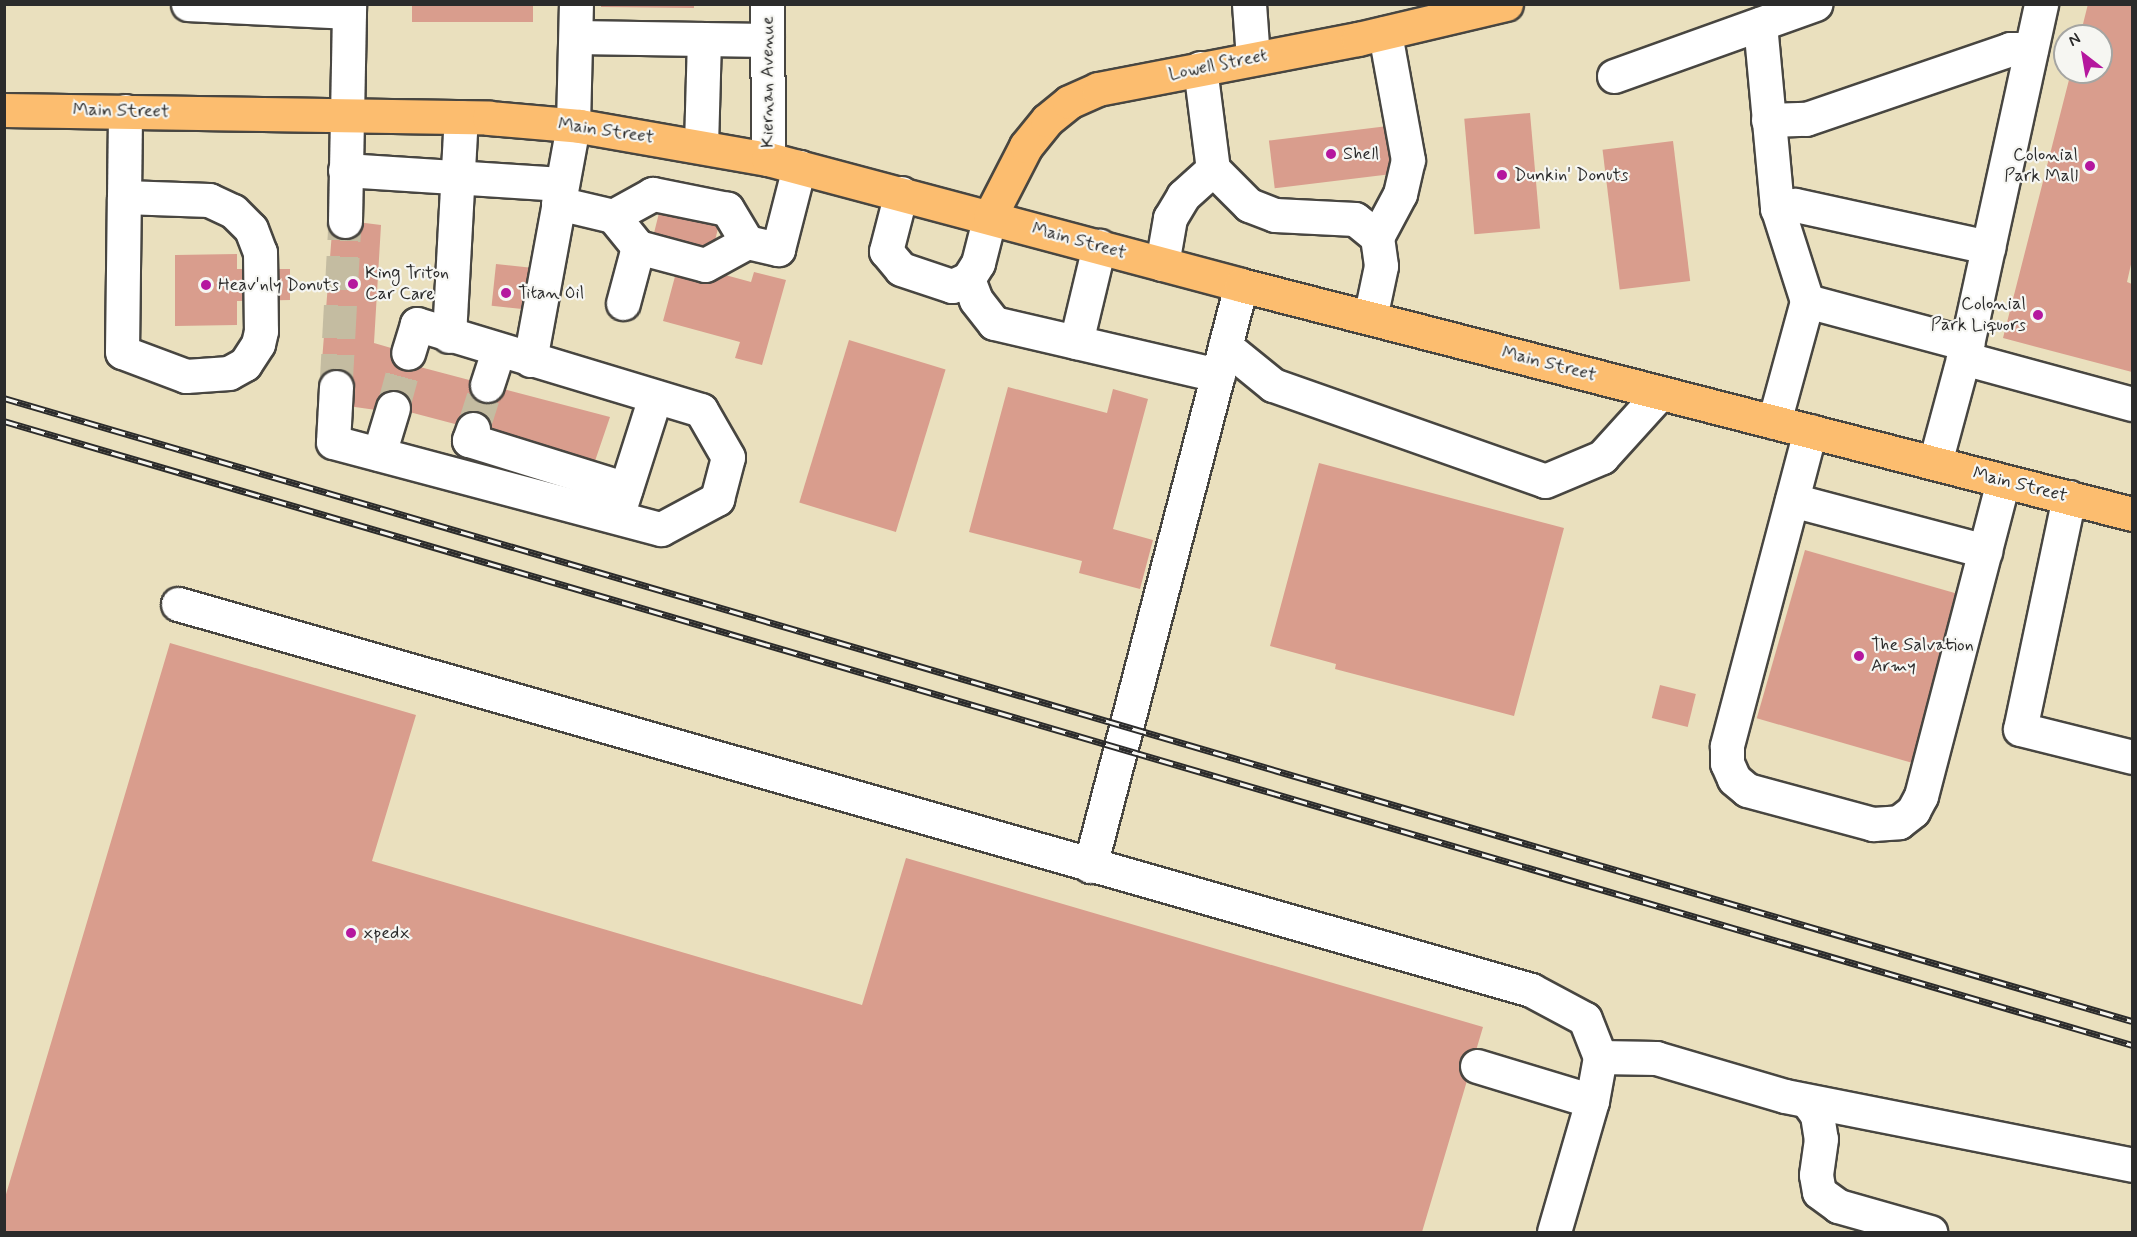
<!DOCTYPE html>
<html>
<head>
<meta charset="utf-8">
<style>
	body { margin:0 }
	#map { position:relative; width:2137px; height:1237px; overflow:hidden; background:#eae0be; font-family:Mynerve,sans-serif }
	div>[style] { position:absolute }
	.building>* { inset:0; background:#d99d8d; transform-origin:0 0 }
	.minor-tunnel>* { height:33px; margin-top:-16.5px; transform-origin:0; background:repeating-linear-gradient(90deg,#c4bca1 0 33px,transparent 0 49px) }
	.roads { filter:drop-shadow(2px 0 #484641) drop-shadow(-2px 0 #484641) drop-shadow(0 2px #484641) drop-shadow(0 -2px #484641) }
	.minor>* { height:33px; margin:-16.5px; padding:0 16.5px; transform-origin:16.5px; border-radius:16.5px; background:#fff }
	.major>* { height:33px; margin:-16.5px; padding:0 16.5px; transform-origin:16.5px; border-radius:16.5px; background:#fcbd6f }
	.rail>* { height:7px; margin-top:-3.5px; transform-origin:0; background:repeating-linear-gradient(90deg,#f6f6f2 0 14px,#2b2b2b 0 28px); box-sizing:border-box; border-block:2px solid #2b2b2b }
	.dots>* { width:16px; height:16px; translate:-50% -50%; box-sizing:border-box; border:3px solid #f6f6f2; border-radius:50% }
	span { translate:-50% -50%; white-space:nowrap; text-align:center; line-height:1.15; -webkit-text-stroke:4.5px #f6f6f2; paint-order:stroke }
	.street-label { font-size:18px; color:#2b2b2b }
	.poi-label { font-size:18px; color:#2b2b2b }
	.left { translate:0 -50%; text-align:left }
	.right { translate:-100% -50%; text-align:right }
	.frame { position:absolute; inset:0; border:6px solid #2b2b2b; pointer-events:none }
	.north { position:absolute; left:2053px; top:24px; width:60px; height:60px; box-sizing:border-box; background:#f6f6f2; border:2px solid #a5a5a2; border-radius:50%; rotate:329deg; font-size:16px; font-weight:700; line-height:24px; text-align:center; color:#2b2b2b }
	.north::after { content:''; display:block; margin:auto; width:21px; height:27px; background:#b5179e; clip-path:polygon(50% 0,100% 100%,50% 72%,0 100%) }
</style>
</head>
<body>
<div id="map">
	<div class="building">
		<div style="left:412px;top:4px;width:121px;height:18px"></div>
		<div style="clip-path:polygon(601px 4px,694px 4px,694px 8px,601px 7px)"></div>
		<div style="clip-path:polygon(2088px 4px,2132px 4px,2132px 260px,2127px 282px,2132px 284px,2132px 372px,2003px 338px,2071px 72px,2101px 72px,2101px 36px,2080px 36px)"></div>
		<div style="left:1530px;top:113px;width:116px;height:66px;rotate:85deg"></div>
		<div style="left:1388px;top:126px;width:48px;height:120px;rotate:83deg"></div>
		<div style="left:1673px;top:141px;width:141px;height:71px;rotate:83deg"></div>
		<div style="left:662px;top:201px;width:61px;height:39px;rotate:14deg"></div>
		<div style="clip-path:polygon(333px 219px,381px 225px,374px 343px,422px 357px,420px 367px,610px 417px,595px 461px,379px 404px,376px 410px,348px 406px,320px 387px)"></div>
		<div style="clip-path:polygon(237px 254px,237px 269px,290px 269px,290px 300px,237px 301px,237px 325px,175px 326px,175px 255px)"></div>
		<div style="left:496px;top:264px;width:40px;height:42px;rotate:6deg"></div>
		<div style="clip-path:polygon(677px 269px,716px 279px,718px 273px,751px 282px,754px 272px,786px 280px,762px 365px,735px 358px,740px 342px,663px 321px)"></div>
		<div style="left:849px;top:340px;width:101px;height:170px;rotate:17deg"></div>
		<div style="clip-path:polygon(1008px 387px,1107px 413px,1113px 389px,1148px 399px,1113px 529px,1153px 540px,1140px 589px,1079px 573px,1082px 561px,969px 532px)"></div>
		<div style="clip-path:polygon(1319px 463px,1564px 528px,1514px 716px,1335px 669px,1336px 664px,1270px 646px)"></div>
		<div style="left:1805px;top:550px;width:163px;height:175px;rotate:16deg"></div>
		<div style="clip-path:polygon(170px 643px,416px 715px,372px 861px,862px 1005px,906px 858px,1483px 1027px,1422px 1232px,4px 1232px,4px 1201px)"></div>
		<div style="left:1660px;top:685px;width:37px;height:34px;rotate:14deg"></div>
	</div>
	<div class="minor-tunnel">
		<div style="left:336px;top:387px;width:166px;rotate:-86.9deg"></div>
		<div style="left:393px;top:408px;width:57px;rotate:-74.7deg"></div>
		<div style="left:473px;top:429px;width:46px;rotate:-72.3deg"></div>
	</div>
	<div class="roads">
		<div class="minor">
			<div style="left:188px;top:4px;width:161px;rotate:2.8deg"></div>
			<div style="left:767px;top:4px;width:155px;rotate:89.6deg"></div>
			<div style="left:1249px;top:4px;width:54px;rotate:85.8deg"></div>
			<div style="left:1760px;top:24px;width:184px;rotate:84.7deg"></div>
			<div style="left:1777px;top:207px;width:99px;rotate:72.3deg"></div>
			<div style="left:576px;top:37px;width:191px;rotate:0.9deg"></div>
			<div style="left:1200px;top:68px;width:102px;rotate:82.7deg"></div>
			<div style="left:1213px;top:169px;width:51px;rotate:45deg"></div>
			<div style="left:1249px;top:205px;width:28px;rotate:21deg"></div>
			<div style="left:1275px;top:215px;width:80px;rotate:2.9deg"></div>
			<div style="left:1355px;top:219px;width:28px;rotate:39deg"></div>
			<div style="left:1377px;top:237px;width:29px;rotate:82deg"></div>
			<div style="left:1381px;top:266px;width:53px;rotate:101.9deg"></div>
			<div style="left:1614px;top:76px;width:214px;rotate:-19.7deg"></div>
			<div style="left:1768px;top:120px;width:38px;rotate:-2deg"></div>
			<div style="left:1806px;top:119px;width:216px;rotate:-18.9deg"></div>
			<div style="left:2010px;top:49px;width:21px"></div>
			<div style="left:701px;top:146px;width:107px;rotate:-88.4deg"></div>
			<div style="left:345px;top:170px;width:217px;rotate:3.7deg"></div>
			<div style="left:901px;top:193px;width:60px;rotate:104.5deg"></div>
			<div style="left:886px;top:251px;width:23px;rotate:50deg"></div>
			<div style="left:901px;top:269px;width:54px;rotate:18.4deg"></div>
			<div style="left:952px;top:286px;width:17px;rotate:-24deg"></div>
			<div style="left:968px;top:279px;width:19px;rotate:-58deg"></div>
			<div style="left:978px;top:263px;width:49px;rotate:-75.7deg"></div>
			<div style="left:124px;top:197px;width:85px;rotate:2deg"></div>
			<div style="left:209px;top:200px;width:26px;rotate:25deg"></div>
			<div style="left:233px;top:211px;width:25px;rotate:45deg"></div>
			<div style="left:251px;top:229px;width:25px;rotate:69deg"></div>
			<div style="left:260px;top:252px;width:79px;rotate:89.3deg"></div>
			<div style="left:261px;top:331px;width:13px;rotate:103deg"></div>
			<div style="left:258px;top:344px;width:24px;rotate:123deg"></div>
			<div style="left:245px;top:364px;width:18px;rotate:151deg"></div>
			<div style="left:229px;top:373px;width:43px;rotate:176deg"></div>
			<div style="left:186px;top:376px;width:68px;rotate:-159.4deg"></div>
			<div style="left:122px;top:352px;width:155px;rotate:-89.3deg"></div>
			<div style="left:124px;top:197px;width:86px;rotate:-89.3deg"></div>
			<div style="left:558px;top:203px;width:57px;rotate:13.3deg"></div>
			<div style="left:613px;top:216px;width:40px;rotate:51deg"></div>
			<div style="left:638px;top:247px;width:69px;rotate:15deg"></div>
			<div style="left:705px;top:265px;width:48px;rotate:-28.7deg"></div>
			<div style="left:747px;top:242px;width:39px;rotate:-121deg"></div>
			<div style="left:727px;top:209px;width:76px;rotate:-168.5deg"></div>
			<div style="left:653px;top:194px;width:46px;rotate:151.2deg"></div>
			<div style="left:1777px;top:209px;width:18px;rotate:-13deg"></div>
			<div style="left:1795px;top:205px;width:198px;rotate:12.3deg"></div>
			<div style="left:345px;top:221px;width:217px;rotate:-88.9deg"></div>
			<div style="left:1377px;top:237px;width:49px;rotate:-61.9deg"></div>
			<div style="left:1400px;top:194px;width:35px;rotate:-77deg"></div>
			<div style="left:1408px;top:160px;width:129px;rotate:-100.3deg"></div>
			<div style="left:747px;top:242px;width:32px;rotate:13deg"></div>
			<div style="left:778px;top:249px;width:85px;rotate:-75.6deg"></div>
			<div style="left:1162px;top:264px;width:47px;rotate:-80.1deg"></div>
			<div style="left:1170px;top:218px;width:26px;rotate:-59deg"></div>
			<div style="left:1183px;top:196px;width:40px;rotate:-42deg"></div>
			<div style="left:968px;top:279px;width:22px;rotate:69deg"></div>
			<div style="left:976px;top:300px;width:29px;rotate:52deg"></div>
			<div style="left:994px;top:323px;width:230px;rotate:13.1deg"></div>
			<div style="left:623px;top:303px;width:58px;rotate:-75deg"></div>
			<div style="left:449px;top:336px;width:219px;rotate:-86.9deg"></div>
			<div style="left:1076px;top:342px;width:99px;rotate:-76.5deg"></div>
			<div style="left:1967px;top:344px;width:348px;rotate:-77.7deg"></div>
			<div style="left:1225px;top:346px;width:62px;rotate:39.1deg"></div>
			<div style="left:1273px;top:385px;width:288px;rotate:19.4deg"></div>
			<div style="left:1545px;top:481px;width:62px;rotate:-22.8deg"></div>
			<div style="left:1602px;top:457px;width:86px;rotate:-47.8deg"></div>
			<div style="left:1963px;top:358px;width:175px;rotate:15.2deg"></div>
			<div style="left:530px;top:360px;width:239px;rotate:-79.6deg"></div>
			<div style="left:573px;top:125px;width:121px;rotate:-88.6deg"></div>
			<div style="left:487px;top:385px;width:36px;rotate:-72deg"></div>
			<div style="left:336px;top:387px;width:55px;rotate:93.1deg"></div>
			<div style="left:333px;top:442px;width:339px;rotate:14.9deg"></div>
			<div style="left:661px;top:529px;width:64px;rotate:-28.2deg"></div>
			<div style="left:717px;top:499px;width:43px;rotate:-75.3deg"></div>
			<div style="left:728px;top:457px;width:54px;rotate:-119.9deg"></div>
			<div style="left:701px;top:410px;width:297px;rotate:-163.2deg"></div>
			<div style="left:417px;top:324px;width:30px;rotate:107deg"></div>
			<div style="left:1774px;top:422px;width:125px;rotate:-74.7deg"></div>
			<div style="left:1807px;top:301px;width:166px;rotate:15deg"></div>
			<div style="left:1967px;top:344px;width:123px;rotate:105.1deg"></div>
			<div style="left:473px;top:429px;width:12px;rotate:110deg"></div>
			<div style="left:469px;top:440px;width:164px;rotate:17.3deg"></div>
			<div style="left:1810px;top:431px;width:326px;rotate:104.8deg"></div>
			<div style="left:1727px;top:746px;width:17px;rotate:90deg"></div>
			<div style="left:1727px;top:763px;width:17px;rotate:66deg"></div>
			<div style="left:1734px;top:779px;width:17px;rotate:40deg"></div>
			<div style="left:1747px;top:790px;width:131px;rotate:15.1deg"></div>
			<div style="left:1873px;top:824px;width:26px;rotate:-4deg"></div>
			<div style="left:1899px;top:822px;width:18px;rotate:-38deg"></div>
			<div style="left:1913px;top:811px;width:17px;rotate:-62deg"></div>
			<div style="left:1921px;top:796px;width:325px;rotate:-75.4deg"></div>
			<div style="left:379px;top:454px;width:48px;rotate:-73.1deg"></div>
			<div style="left:2069px;top:497px;width:237px;rotate:101.9deg"></div>
			<div style="left:2020px;top:729px;width:115px;rotate:14deg"></div>
			<div style="left:1792px;top:500px;width:200px;rotate:14.8deg"></div>
			<div style="left:619px;top:510px;width:119px;rotate:-72.3deg"></div>
			<div style="left:178px;top:604px;width:1407px;rotate:15.92deg"></div>
			<div style="left:1531px;top:990px;width:61px;rotate:28.2deg"></div>
			<div style="left:1585px;top:1019px;width:41px;rotate:68.5deg"></div>
			<div style="left:1600px;top:1057px;width:45px;rotate:100.3deg"></div>
			<div style="left:1592px;top:1101px;width:136px;rotate:106.2deg"></div>
			<div style="left:1090px;top:866px;width:600px;rotate:-75.43deg"></div>
			<div style="left:1600px;top:1057px;width:56px;rotate:1deg"></div>
			<div style="left:1656px;top:1058px;width:134px;rotate:16.4deg"></div>
			<div style="left:1785px;top:1096px;width:354px;rotate:11.2deg"></div>
			<div style="left:1477px;top:1066px;width:120px;rotate:16.9deg"></div>
			<div style="left:1807px;top:1101px;width:17px;rotate:54deg"></div>
			<div style="left:1817px;top:1115px;width:24px;rotate:81deg"></div>
			<div style="left:1821px;top:1139px;width:36px;rotate:98deg"></div>
			<div style="left:1816px;top:1175px;width:17px;rotate:80deg"></div>
			<div style="left:1819px;top:1192px;width:24px;rotate:36deg"></div>
			<div style="left:1838px;top:1206px;width:96px;rotate:15.8deg"></div>
		</div>
		<div class="major">
			<div style="left:4px;top:110px;width:485px;rotate:0.9deg"></div>
			<div style="left:489px;top:118px;width:91px;rotate:5deg"></div>
			<div style="left:580px;top:126px;width:191px;rotate:10deg"></div>
			<div style="left:768px;top:159px;width:489px;rotate:14.9deg"></div>
			<div style="left:1241px;top:285px;width:920px;rotate:14.41deg"></div>
			<div style="left:990px;top:216px;width:79px;rotate:-62.8deg"></div>
			<div style="left:1026px;top:146px;width:33px;rotate:-51deg"></div>
			<div style="left:1047px;top:120px;width:28px;rotate:-39deg"></div>
			<div style="left:1069px;top:102px;width:32px;rotate:-24deg"></div>
			<div style="left:1098px;top:89px;width:265px;rotate:-10.9deg"></div>
			<div style="left:1358px;top:39px;width:152px;rotate:-13.3deg"></div>
		</div>
	</div>
	<div class="rail">
		<div style="left:4px;top:398px;width:2217px;rotate:16.32deg"></div>
		<div style="left:4px;top:421px;width:2218px;rotate:16.34deg"></div>
	</div>
	<div class="dots">
		<div style="left:1331px;top:154px;background:#b5179e"></div>
		<div style="left:2090px;top:166px;background:#b5179e"></div>
		<div style="left:1502px;top:175px;background:#b5179e"></div>
		<div style="left:353px;top:284px;background:#b5179e"></div>
		<div style="left:206px;top:285px;background:#b5179e"></div>
		<div style="left:506px;top:293px;background:#b5179e"></div>
		<div style="left:2038px;top:315px;background:#b5179e"></div>
		<div style="left:1859px;top:656px;background:#b5179e"></div>
		<div style="left:351px;top:933px;background:#b5179e"></div>
	</div>
	<div class="street-label">
		<span style="left:1218px;top:65px;rotate:-11deg">Lowell Street</span>
		<span style="left:768px;top:82px;rotate:-90deg">Kiernan Avenue</span>
		<span style="left:121px;top:111px;rotate:1deg">Main Street</span>
		<span style="left:606px;top:131px;rotate:8deg">Main Street</span>
		<span style="left:1079px;top:241px;rotate:15deg">Main Street</span>
		<span style="left:1549px;top:364px;rotate:14deg">Main Street</span>
		<span style="left:2020px;top:485px;rotate:14deg">Main Street</span>
	</div>
	<div class="poi-label">
		<span class="left" style="left:1343px;top:154px">Shell</span>
		<span class="right" style="left:2078px;top:166px">Colonial<br>Park Mall</span>
		<span class="left" style="left:1514px;top:175px">Dunkin' Donuts</span>
		<span class="left" style="left:365px;top:284px">King Triton<br>Car Care</span>
		<span class="left" style="left:218px;top:285px">Heav'nly Donuts</span>
		<span class="left" style="left:518px;top:293px">Titan Oil</span>
		<span class="right" style="left:2026px;top:315px">Colonial<br>Park Liquors</span>
		<span class="left" style="left:1871px;top:656px">The Salvation<br>Army</span>
		<span class="left" style="left:363px;top:933px">xpedx</span>
	</div>
	<div class="frame"></div>
	<div class="north">N</div>
</div>
</body>
</html>
